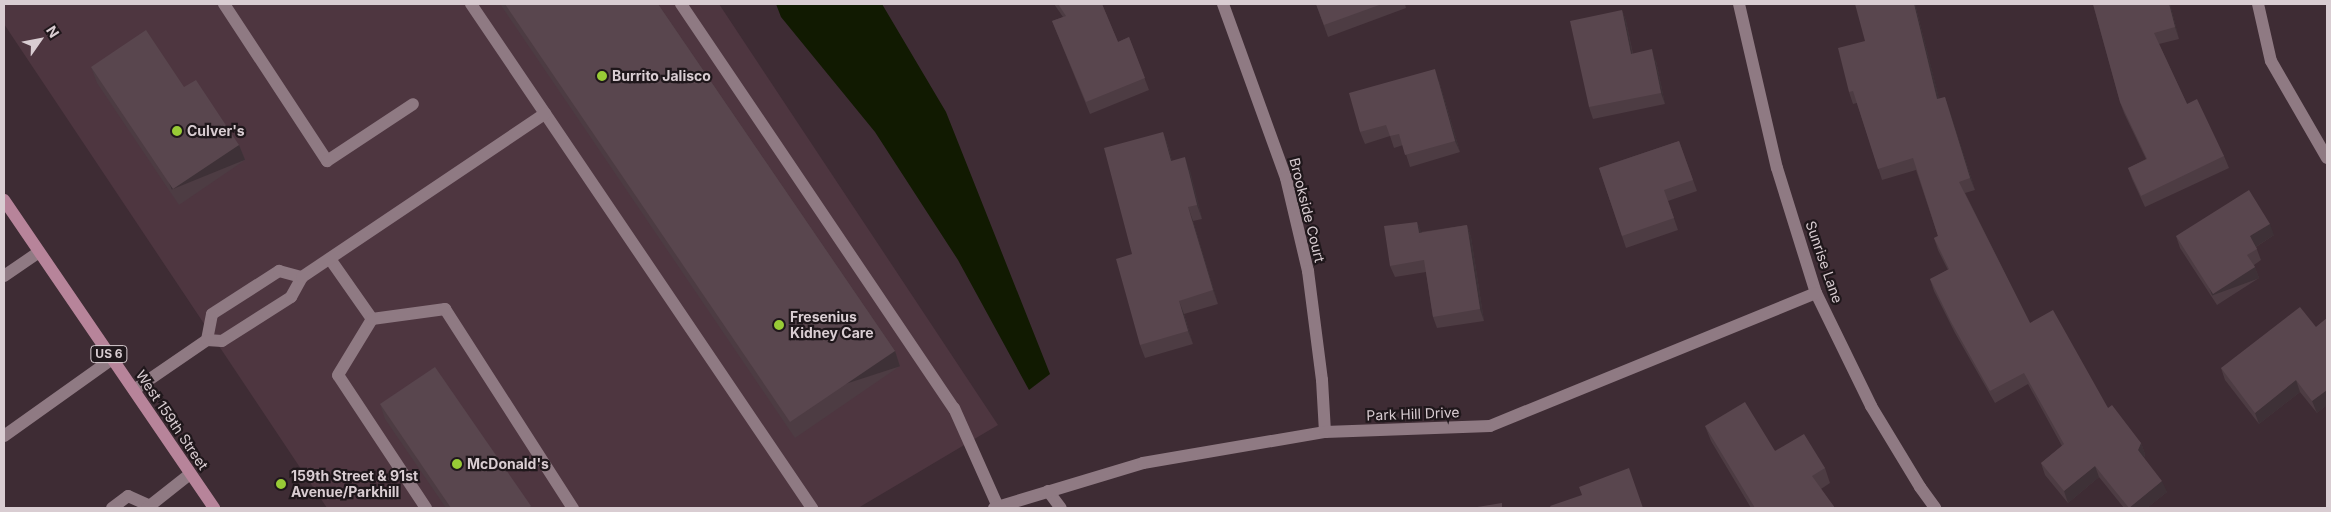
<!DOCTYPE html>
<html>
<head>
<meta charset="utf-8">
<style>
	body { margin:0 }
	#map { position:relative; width:2331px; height:512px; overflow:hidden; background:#3e2c34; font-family:Inter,sans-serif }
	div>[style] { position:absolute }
	.built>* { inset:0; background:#4e3640 }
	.water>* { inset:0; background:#111a01 }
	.minor>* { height:12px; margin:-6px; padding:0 6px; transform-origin:6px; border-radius:6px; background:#8f7a83 }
	.major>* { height:12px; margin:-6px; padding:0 6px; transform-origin:6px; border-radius:6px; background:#b7849a }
	.wall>* { inset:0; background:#4d3c43 }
	.shaded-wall>* { inset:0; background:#3e3137; transform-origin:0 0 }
	.building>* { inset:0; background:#59464e }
	.dots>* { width:14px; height:14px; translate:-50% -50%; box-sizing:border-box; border:2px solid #1f171b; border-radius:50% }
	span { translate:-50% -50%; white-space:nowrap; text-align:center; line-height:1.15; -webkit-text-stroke:4.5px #1f171b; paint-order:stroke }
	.shield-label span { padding:1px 4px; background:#1f171b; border:1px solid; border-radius:4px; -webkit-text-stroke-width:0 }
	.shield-label { font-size:12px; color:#d9cdd2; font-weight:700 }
	.poi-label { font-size:14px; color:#d9cdd2; font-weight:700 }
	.left { translate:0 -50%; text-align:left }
	.street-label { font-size:14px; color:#d9cdd2 }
	.frame { position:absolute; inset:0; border:5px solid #d9cdd2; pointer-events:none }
	.north { position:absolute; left:15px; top:15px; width:50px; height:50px; -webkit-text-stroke:4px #1f171b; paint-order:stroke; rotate:57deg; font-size:14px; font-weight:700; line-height:20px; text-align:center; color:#d9cdd2 }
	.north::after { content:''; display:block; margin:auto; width:18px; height:22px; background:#d9cdd2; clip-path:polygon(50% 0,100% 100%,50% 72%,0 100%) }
</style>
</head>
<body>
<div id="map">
	<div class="built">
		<div style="clip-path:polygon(4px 4px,719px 4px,998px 425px,858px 508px,327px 508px,4px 24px)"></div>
	</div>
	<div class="water">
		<div style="clip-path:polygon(776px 4px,882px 4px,946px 112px,1050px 374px,1029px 390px,958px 260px,875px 132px,781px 17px)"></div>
	</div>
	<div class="minor">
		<div style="left:224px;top:4px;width:188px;rotate:56.7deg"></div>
		<div style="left:327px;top:161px;width:103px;rotate:-33.5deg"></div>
		<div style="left:471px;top:4px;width:609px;rotate:55.92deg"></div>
		<div style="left:681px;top:4px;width:488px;rotate:56deg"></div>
		<div style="left:954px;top:408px;width:108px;rotate:66deg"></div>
		<div style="left:1223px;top:4px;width:185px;rotate:70.1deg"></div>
		<div style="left:1286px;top:178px;width:96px;rotate:76.7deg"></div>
		<div style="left:1308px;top:271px;width:110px;rotate:82.7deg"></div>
		<div style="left:1322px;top:380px;width:52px;rotate:86.7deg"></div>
		<div style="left:1739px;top:4px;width:168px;rotate:77deg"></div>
		<div style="left:1777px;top:168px;width:131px;rotate:72.7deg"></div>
		<div style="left:1816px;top:293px;width:126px;rotate:64deg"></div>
		<div style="left:1871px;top:406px;width:95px;rotate:58.8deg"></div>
		<div style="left:1920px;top:487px;width:26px;rotate:54deg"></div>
		<div style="left:2258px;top:4px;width:58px;rotate:77.2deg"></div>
		<div style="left:2271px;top:61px;width:112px;rotate:60deg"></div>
		<div style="left:330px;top:259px;width:73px;rotate:55deg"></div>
		<div style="left:4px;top:276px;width:42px;rotate:-34.4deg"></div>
		<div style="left:207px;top:340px;width:26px;rotate:-79deg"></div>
		<div style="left:212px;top:314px;width:80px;rotate:-32.7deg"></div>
		<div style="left:279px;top:271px;width:24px;rotate:15deg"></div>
		<div style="left:134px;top:390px;width:88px;rotate:-34.4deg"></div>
		<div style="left:207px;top:340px;width:15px;rotate:4deg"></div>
		<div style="left:222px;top:341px;width:82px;rotate:-32.5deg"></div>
		<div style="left:291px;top:297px;width:23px;rotate:-61deg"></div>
		<div style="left:302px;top:277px;width:293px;rotate:-33.9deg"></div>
		<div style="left:4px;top:436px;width:133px;rotate:-35.5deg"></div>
		<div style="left:1048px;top:491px;width:21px;rotate:53deg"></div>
		<div style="left:112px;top:508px;width:20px;rotate:-37deg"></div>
		<div style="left:128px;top:496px;width:22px;rotate:24deg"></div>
		<div style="left:147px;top:508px;width:55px;rotate:-38.3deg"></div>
		<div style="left:426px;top:508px;width:159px;rotate:-123.5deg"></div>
		<div style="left:338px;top:375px;width:66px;rotate:-58.7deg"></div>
		<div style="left:372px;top:319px;width:74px;rotate:-7.8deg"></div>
		<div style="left:445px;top:309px;width:237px;rotate:57.3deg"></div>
		<div style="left:994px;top:508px;width:156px;rotate:-16.8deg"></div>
		<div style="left:1143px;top:463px;width:185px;rotate:-9.7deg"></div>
		<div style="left:1325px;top:432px;width:165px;rotate:-2.1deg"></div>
		<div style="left:1490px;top:426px;width:352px;rotate:-22.2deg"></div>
	</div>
	<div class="major">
		<div style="left:4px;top:200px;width:373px;rotate:55.7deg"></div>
	</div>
	<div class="wall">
		<div style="clip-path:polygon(500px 4px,658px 4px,895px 351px,900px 366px,795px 438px)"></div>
		<div style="clip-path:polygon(1054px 4px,1102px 4px,1118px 42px,1129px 37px,1149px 90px,1090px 114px,1052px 21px,1063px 17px)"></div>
		<div style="clip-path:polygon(1316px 4px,1405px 4px,1406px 8px,1328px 37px)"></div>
		<div style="clip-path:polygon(1915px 4px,1939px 99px,1945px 97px,1975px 190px,1965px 193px,2030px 323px,2108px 408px,2141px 443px,2145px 454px,2144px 458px,2167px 492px,2147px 508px,2124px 508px,2099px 477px,2068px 503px,2045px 475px,2041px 463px,2062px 446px,2028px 384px,1995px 403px,1955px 333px,1934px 291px,1930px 279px,1948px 270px,1938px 250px,1934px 238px,1938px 236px,1916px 170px,1882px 180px,1857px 103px,1853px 104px,1849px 92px)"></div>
		<div style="clip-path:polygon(2093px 4px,2170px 4px,2179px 39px,2159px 44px,2187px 104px,2224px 156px,2229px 168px,2145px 207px,2132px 179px,2128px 168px,2146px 159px,2124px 113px,2120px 102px)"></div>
		<div style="clip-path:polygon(1622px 10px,1626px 21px,1633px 54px,1656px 61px,1665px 104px,1593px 119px,1589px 107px)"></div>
		<div style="clip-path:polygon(91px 67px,184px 87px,239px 145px,245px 160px,179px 205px,97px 83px)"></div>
		<div style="clip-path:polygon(1439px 81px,1460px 152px,1410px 167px,1403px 145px,1394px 148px,1390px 136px,1365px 144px,1360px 132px)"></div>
		<div style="clip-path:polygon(1163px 132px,1168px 146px,1172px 161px,1190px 171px,1202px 219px,1193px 221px,1218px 304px,1184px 314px,1193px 344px,1145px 358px,1140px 345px,1132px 254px)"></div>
		<div style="clip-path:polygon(1679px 141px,1697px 191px,1668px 201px,1678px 230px,1626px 248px,1599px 168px)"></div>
		<div style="clip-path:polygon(1417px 222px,1421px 232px,1467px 225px,1471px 237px,1484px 321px,1437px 328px,1433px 317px,1426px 272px,1395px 277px,1390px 266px)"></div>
		<div style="clip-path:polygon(2274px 235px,2256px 247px,2261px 260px,2254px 265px,2259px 278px,2217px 305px,2180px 248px,2176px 236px)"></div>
		<div style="clip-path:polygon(2327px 318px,2327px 405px,2317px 413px,2300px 392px,2259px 424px,2225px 380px,2221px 368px,2316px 327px)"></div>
		<div style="clip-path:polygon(380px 404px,531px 506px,532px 508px,446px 508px,385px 419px)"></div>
		<div style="clip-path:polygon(1705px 426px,1825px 468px,1830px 483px,1821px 489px,1835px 508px,1751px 508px,1711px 441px)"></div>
	</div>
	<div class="shaded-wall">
		<div style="clip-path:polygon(1914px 4px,1915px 4px,1942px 110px,1937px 99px)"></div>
		<div style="clip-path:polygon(2169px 4px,2170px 4px,2179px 39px,2175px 27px)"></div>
		<div style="clip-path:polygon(1622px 10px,1626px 21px,1635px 66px,1631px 54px)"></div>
		<div style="clip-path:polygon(1652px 49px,1656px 61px,1665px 104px,1661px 93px)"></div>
		<div style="clip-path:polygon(1435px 69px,1439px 81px,1460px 152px,1455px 141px)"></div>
		<div style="clip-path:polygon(1945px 97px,1949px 108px,1975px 190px,1970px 178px)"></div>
		<div style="clip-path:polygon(1163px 132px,1168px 146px,1176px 175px,1171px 161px)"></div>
		<div style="left:239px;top:145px;width:16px;height:79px;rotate:68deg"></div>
		<div style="clip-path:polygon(1185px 157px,1190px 171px,1202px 219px,1197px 205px)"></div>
		<div style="clip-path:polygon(1188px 207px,1193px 221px,1218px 304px,1213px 290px)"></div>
		<div style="clip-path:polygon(1417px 222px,1422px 233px,1419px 233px)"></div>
		<div style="clip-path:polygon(2270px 224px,2274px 235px,2254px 248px,2250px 236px)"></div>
		<div style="clip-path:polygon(1467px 225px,1471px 237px,1484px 321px,1480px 309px)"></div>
		<div style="left:2255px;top:267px;width:12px;height:50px;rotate:70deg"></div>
		<div style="clip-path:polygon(1179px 301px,1184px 314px,1193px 344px,1188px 331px)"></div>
		<div style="left:895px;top:351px;width:16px;height:127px;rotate:72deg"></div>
		<div style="clip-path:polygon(2296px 380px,2300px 392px,2259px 424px,2255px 413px)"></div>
		<div style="clip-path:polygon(2327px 390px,2327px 405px,2317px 413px,2312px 401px)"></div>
		<div style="clip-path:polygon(2141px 443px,2145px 454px,2142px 462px,2138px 450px)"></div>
		<div style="clip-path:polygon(2095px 466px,2099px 477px,2068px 503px,2064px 491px)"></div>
		<div style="clip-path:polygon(2162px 481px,2167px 492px,2147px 508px,2129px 508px)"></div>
	</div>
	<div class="building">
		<div style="clip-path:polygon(505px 4px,658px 4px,895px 351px,790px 422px)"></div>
		<div style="clip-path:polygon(1058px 4px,1102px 4px,1118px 42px,1129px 37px,1145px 78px,1086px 102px,1052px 21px,1066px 16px)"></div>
		<div style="clip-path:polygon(1316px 4px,1382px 4px,1324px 25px)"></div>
		<div style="clip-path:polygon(1855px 4px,1914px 4px,1937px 99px,1945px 97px,1970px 178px,1959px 182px,2030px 323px,2053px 310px,2108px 408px,2112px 405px,2141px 443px,2138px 450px,2162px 481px,2129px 508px,2095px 466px,2064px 491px,2041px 463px,2064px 444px,2024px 373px,1990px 391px,1951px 322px,1930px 279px,1949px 269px,1934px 238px,1938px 236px,1913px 158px,1878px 169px,1853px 91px,1849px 92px,1838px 48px,1865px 41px)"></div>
		<div style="clip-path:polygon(2093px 4px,2169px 4px,2175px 27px,2154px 33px,2187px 104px,2197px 99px,2224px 156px,2141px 196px,2128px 168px,2147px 159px,2120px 102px)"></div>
		<div style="clip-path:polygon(1622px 10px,1631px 54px,1652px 49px,1661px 93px,1589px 107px,1570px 21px)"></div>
		<div style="clip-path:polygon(146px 30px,184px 87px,196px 80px,239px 145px,173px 189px,91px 67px)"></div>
		<div style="clip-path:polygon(1435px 69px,1455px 141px,1405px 155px,1399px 134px,1390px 136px,1386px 125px,1360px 132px,1349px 93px)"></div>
		<div style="clip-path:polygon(1163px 132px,1171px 161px,1185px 157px,1197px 205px,1188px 207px,1213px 290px,1179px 301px,1188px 331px,1140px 345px,1116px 259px,1132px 254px,1104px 148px)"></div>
		<div style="clip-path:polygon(1679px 141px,1693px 180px,1664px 190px,1674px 218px,1622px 236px,1599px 168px)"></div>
		<div style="clip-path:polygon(2249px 190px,2270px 224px,2250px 236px,2257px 249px,2247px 255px,2255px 267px,2213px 294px,2176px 236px)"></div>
		<div style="clip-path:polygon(1417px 222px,1419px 233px,1467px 225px,1480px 309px,1433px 317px,1424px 260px,1390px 266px,1384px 226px)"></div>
		<div style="clip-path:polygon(2300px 307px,2316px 327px,2327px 318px,2327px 390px,2312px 401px,2296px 380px,2255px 413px,2221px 368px)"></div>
		<div style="clip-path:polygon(435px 367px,531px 506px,528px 508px,451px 508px,380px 404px)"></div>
		<div style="clip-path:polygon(1745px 402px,1775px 451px,1804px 434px,1825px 468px,1812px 476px,1835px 508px,1755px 508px,1705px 426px)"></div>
		<div style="clip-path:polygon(1629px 468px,1643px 508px,1551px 508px,1550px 506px,1582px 495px,1579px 487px)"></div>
		<div style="clip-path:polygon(1502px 503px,1502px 508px,1471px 508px)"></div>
	</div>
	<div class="dots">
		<div style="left:602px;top:76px;background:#98cb36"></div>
		<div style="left:177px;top:131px;background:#98cb36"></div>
		<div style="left:779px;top:325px;background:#98cb36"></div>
		<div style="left:457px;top:464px;background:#98cb36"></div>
		<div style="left:281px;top:484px;background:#98cb36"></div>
	</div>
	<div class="shield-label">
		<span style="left:109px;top:354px">US 6</span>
	</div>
	<div class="poi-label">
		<span class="left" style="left:612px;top:76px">Burrito Jalisco</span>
		<span class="left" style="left:187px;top:131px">Culver's</span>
		<span class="left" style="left:790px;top:325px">Fresenius<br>Kidney Care</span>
		<span class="left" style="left:467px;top:464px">McDonald's</span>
		<span class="left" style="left:291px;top:484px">159th Street &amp; 91st<br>Avenue/Parkhill</span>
	</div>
	<div class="street-label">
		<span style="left:1307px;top:210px;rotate:76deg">Brookside Court</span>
		<span style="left:1824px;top:262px;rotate:71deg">Sunrise Lane</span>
		<span style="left:1413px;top:414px;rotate:-2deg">Park Hill Drive</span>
		<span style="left:172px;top:420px;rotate:56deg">West 159th Street</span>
	</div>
	<div class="frame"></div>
	<div class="north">N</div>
</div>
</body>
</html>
